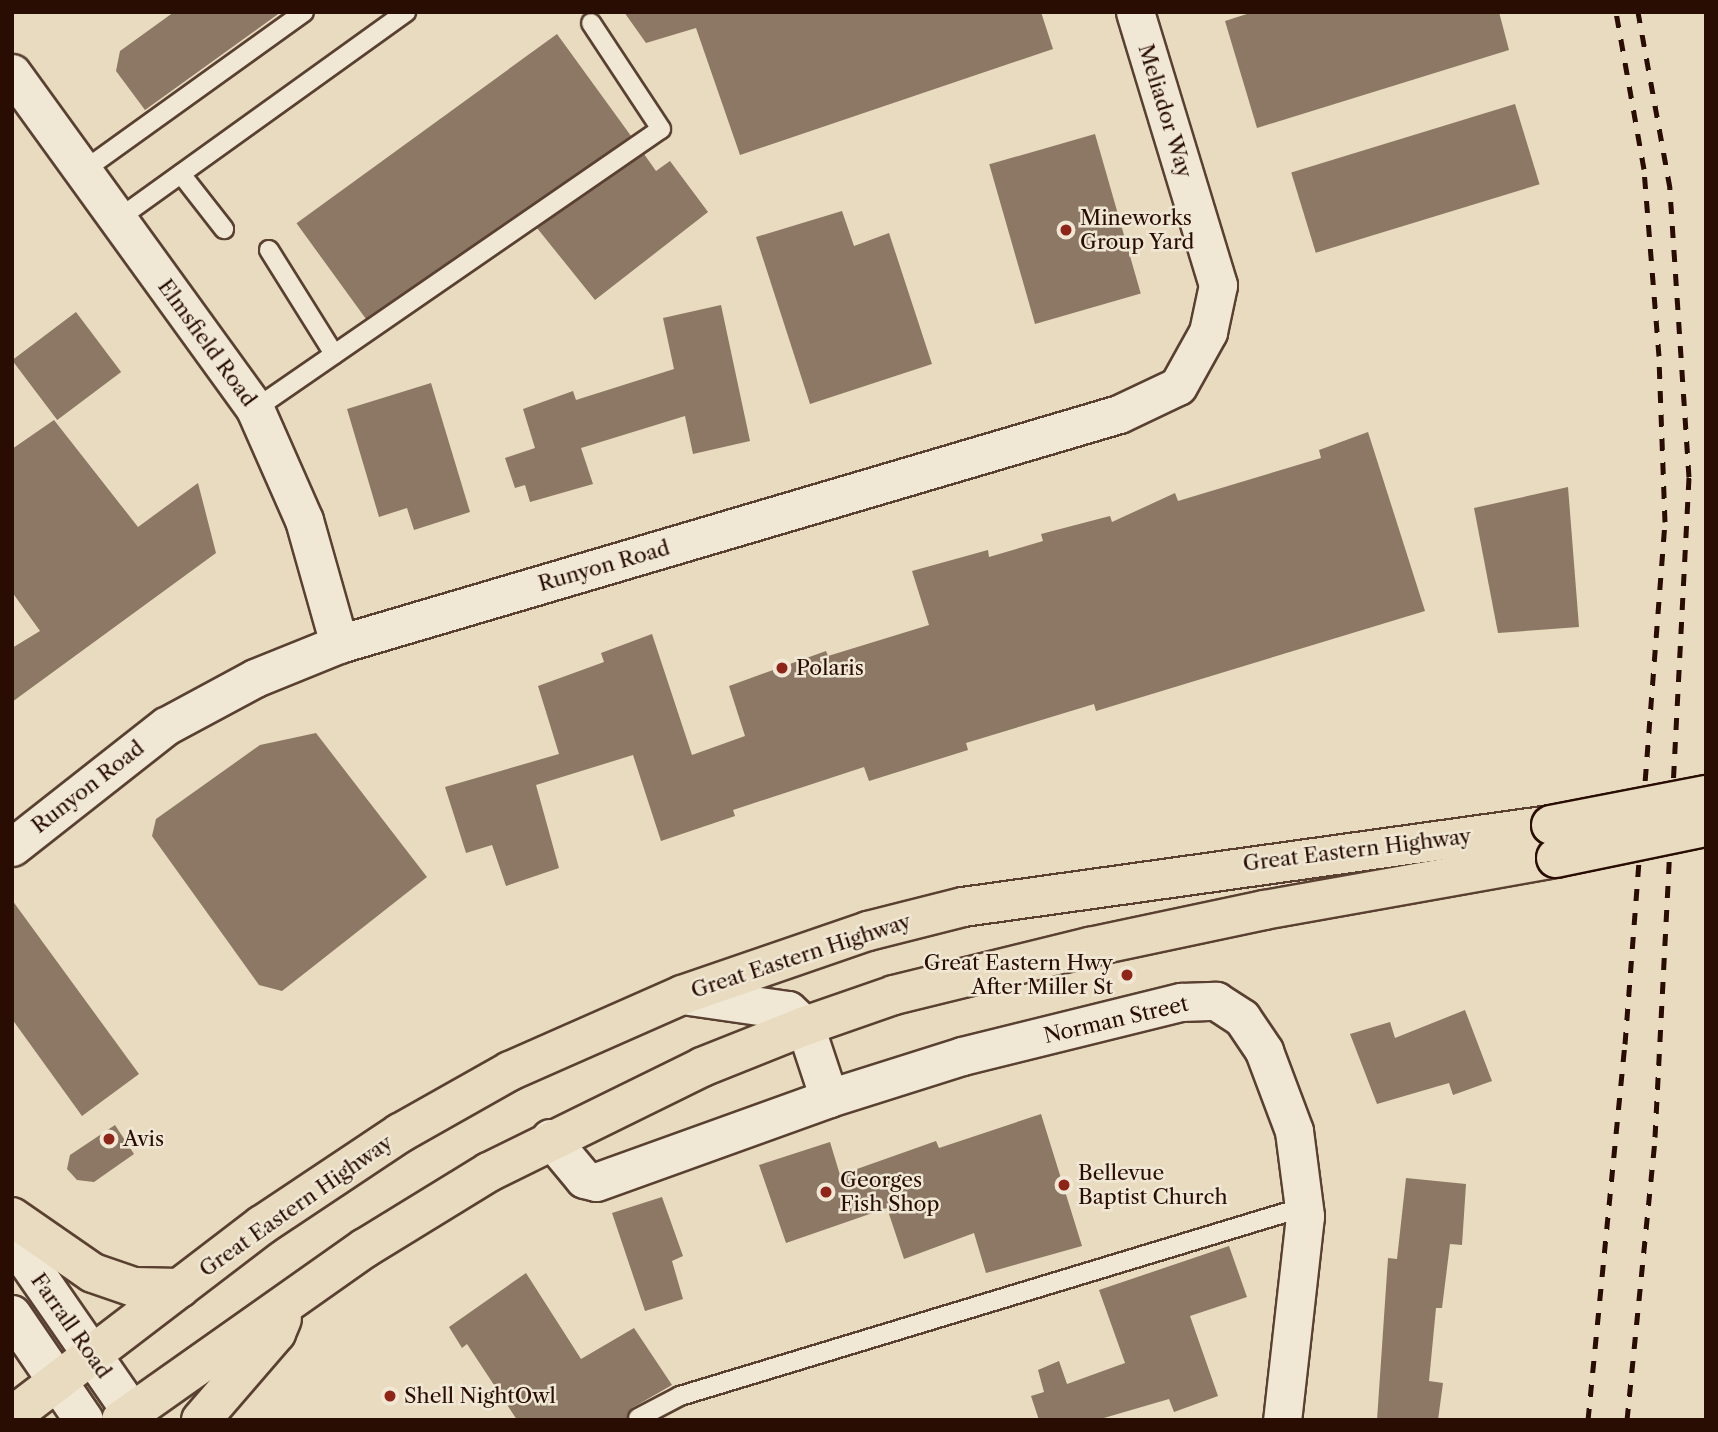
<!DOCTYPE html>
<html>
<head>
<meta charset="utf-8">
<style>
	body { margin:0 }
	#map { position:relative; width:1718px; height:1432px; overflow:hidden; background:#e8dbbf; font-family:"Libre Caslon Text",serif }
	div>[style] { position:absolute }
	.building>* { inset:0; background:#8c7864; transform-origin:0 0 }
	.roads { filter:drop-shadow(2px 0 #594031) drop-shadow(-2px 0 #594031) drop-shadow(0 2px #594031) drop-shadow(0 -2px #594031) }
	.service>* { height:18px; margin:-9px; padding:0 9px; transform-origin:9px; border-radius:9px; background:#f0e8d5 }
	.minor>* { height:37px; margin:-18.5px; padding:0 18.5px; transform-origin:18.5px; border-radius:18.5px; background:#f0e8d5 }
	.secondary>* { height:38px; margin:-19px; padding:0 19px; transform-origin:19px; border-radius:19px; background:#f0e8d5 }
	.trunk>* { height:38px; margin:-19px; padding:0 19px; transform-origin:19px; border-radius:19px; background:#e8dbbf }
	.rail>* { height:5px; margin-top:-2.5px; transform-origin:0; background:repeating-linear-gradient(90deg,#290d02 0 12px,transparent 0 24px) }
	.bridges { filter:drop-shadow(2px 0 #290d02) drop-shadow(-2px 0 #290d02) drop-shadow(0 2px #290d02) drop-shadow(0 -2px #290d02) }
	.trunk-bridge>* { height:38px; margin:-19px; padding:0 19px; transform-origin:19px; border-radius:19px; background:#e8dbbf }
	.dots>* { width:19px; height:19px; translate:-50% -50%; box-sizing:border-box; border:4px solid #f0e8d5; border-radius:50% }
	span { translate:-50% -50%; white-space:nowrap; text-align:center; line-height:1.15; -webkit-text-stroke:5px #f0e8d5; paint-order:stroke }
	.street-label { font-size:21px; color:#290d02 }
	.poi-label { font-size:21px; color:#290d02 }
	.left { translate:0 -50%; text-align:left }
	.right { translate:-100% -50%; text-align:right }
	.frame { position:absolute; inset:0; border:14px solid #290d02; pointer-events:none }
</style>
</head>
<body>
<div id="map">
	<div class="building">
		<div style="clip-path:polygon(174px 12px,281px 12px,145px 110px,116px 71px,120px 51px)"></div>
		<div style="clip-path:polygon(624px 12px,1041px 12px,1053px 49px,740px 155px,696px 28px,646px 43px)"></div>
		<div style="clip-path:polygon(1253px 12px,1499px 12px,1509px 50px,1257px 128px,1225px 21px)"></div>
		<div style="left:557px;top:34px;width:126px;height:322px;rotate:54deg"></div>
		<div style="left:1515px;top:104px;width:84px;height:234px;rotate:73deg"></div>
		<div style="left:1095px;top:134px;width:166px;height:110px;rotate:74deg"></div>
		<div style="clip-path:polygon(644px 154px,656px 171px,670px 161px,708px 212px,595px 300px,537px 228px)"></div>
		<div style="clip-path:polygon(842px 211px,854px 246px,889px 233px,932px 364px,810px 404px,756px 237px)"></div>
		<div style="clip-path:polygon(721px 305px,750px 441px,693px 454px,685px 416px,581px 448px,593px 484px,530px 502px,525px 485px,515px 488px,505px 458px,535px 448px,523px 409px,573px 391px,576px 400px,674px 369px,663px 318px)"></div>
		<div style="left:76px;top:312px;width:75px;height:80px;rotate:53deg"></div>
		<div style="clip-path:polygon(431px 383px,470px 512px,414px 530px,407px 508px,379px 517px,347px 409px)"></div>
		<div style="clip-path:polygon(54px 420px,138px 527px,198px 483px,216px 553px,12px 702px,12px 648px,40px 631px,12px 592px,12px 449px)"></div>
		<div style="clip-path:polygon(1368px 432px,1425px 611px,1096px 711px,1094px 704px,966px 743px,968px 750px,869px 781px,864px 767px,733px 810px,735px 816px,661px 841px,633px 755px,536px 785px,559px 868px,506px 886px,492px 845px,466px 853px,445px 787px,559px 754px,538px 686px,604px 662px,601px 653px,652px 634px,692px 755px,745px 736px,729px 686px,826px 651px,828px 656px,929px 625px,912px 571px,988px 550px,989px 557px,1043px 541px,1041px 534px,1110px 516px,1112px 522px,1175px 493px,1178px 501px,1321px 458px,1319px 450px)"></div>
		<div style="clip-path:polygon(1568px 487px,1579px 627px,1498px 633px,1474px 508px)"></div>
		<div style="clip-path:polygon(316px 733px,427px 877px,282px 991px,259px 985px,152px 836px,156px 819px,260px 745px)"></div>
		<div style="clip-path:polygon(12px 900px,139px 1074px,82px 1116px,12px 1019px)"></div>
		<div style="clip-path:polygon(1465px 1010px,1492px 1081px,1453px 1095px,1449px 1083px,1377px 1104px,1350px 1034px,1390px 1022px,1395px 1038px)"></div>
		<div style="clip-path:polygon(1041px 1114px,1082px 1246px,986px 1273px,974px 1233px,904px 1259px,887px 1208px,786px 1243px,759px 1165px,830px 1142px,840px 1175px,936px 1141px,939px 1148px)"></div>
		<div style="clip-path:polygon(115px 1125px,134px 1154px,94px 1182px,77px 1180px,67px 1169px,70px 1155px)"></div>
		<div style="clip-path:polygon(1406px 1178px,1466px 1184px,1462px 1245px,1450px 1244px,1442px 1308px,1436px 1308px,1429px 1381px,1443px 1383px,1438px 1420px,1377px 1420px,1388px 1258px,1397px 1259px)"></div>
		<div style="clip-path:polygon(662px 1197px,683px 1256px,672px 1261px,683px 1299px,645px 1311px,612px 1213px)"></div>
		<div style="clip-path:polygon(1229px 1246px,1247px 1297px,1190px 1316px,1218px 1396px,1174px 1412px,1169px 1399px,1097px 1420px,1039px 1420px,1031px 1396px,1044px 1392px,1038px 1370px,1059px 1361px,1067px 1384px,1125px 1363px,1099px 1290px)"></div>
		<div style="clip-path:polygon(526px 1273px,581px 1359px,634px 1328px,672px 1385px,632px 1408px,627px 1420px,517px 1420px,467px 1344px,462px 1348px,449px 1327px)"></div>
	</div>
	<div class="roads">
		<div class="service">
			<div style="left:83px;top:171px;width:272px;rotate:-35.7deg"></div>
			<div style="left:181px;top:174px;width:70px;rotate:52deg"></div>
			<div style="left:118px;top:219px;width:355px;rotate:-35.7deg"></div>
			<div style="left:269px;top:250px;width:123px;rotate:58deg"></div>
			<div style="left:255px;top:409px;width:493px;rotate:-34.6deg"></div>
			<div style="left:661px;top:129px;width:127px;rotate:-123.4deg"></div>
			<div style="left:638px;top:1418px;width:47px;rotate:-27.6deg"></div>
			<div style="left:680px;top:1396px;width:652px;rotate:-16.85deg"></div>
		</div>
		<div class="minor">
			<div style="left:12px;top:73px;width:415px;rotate:54.1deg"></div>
			<div style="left:255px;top:409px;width:121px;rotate:66.2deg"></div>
			<div style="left:304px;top:520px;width:129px;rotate:74.2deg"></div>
			<div style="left:12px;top:847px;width:196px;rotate:-38.2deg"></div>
			<div style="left:166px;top:726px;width:101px;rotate:-28.3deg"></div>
			<div style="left:255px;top:678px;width:91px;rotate:-22deg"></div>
			<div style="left:339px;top:644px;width:813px;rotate:-16.43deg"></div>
			<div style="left:1119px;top:414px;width:65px;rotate:-25.4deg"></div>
			<div style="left:1178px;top:386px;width:62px;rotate:-60.9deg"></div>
			<div style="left:1208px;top:332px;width:48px;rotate:-78deg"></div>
			<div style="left:1218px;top:285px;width:285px;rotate:-106.9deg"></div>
			<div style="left:682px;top:995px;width:107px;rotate:8.1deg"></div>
			<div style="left:788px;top:1010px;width:23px;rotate:43deg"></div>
			<div style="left:805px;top:1026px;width:76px;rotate:71.6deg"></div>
			<div style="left:550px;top:1138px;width:53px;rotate:50.3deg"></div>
			<div style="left:584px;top:1179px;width:12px;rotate:14deg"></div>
			<div style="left:596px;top:1182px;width:248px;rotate:-19.8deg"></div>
			<div style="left:829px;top:1098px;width:139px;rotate:-17.5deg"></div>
			<div style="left:962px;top:1056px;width:226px;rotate:-13.9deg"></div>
			<div style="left:1181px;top:1002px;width:35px;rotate:-2deg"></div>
			<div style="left:1216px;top:1001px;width:31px;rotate:33deg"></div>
			<div style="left:1242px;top:1018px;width:40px;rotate:56deg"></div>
			<div style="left:1264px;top:1051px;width:85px;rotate:69.4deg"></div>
			<div style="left:1294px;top:1131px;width:86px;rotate:82.6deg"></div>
			<div style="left:1305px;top:1216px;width:205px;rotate:96.4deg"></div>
		</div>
		<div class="secondary">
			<div style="left:12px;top:1239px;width:211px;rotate:55.3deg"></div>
			<div style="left:12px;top:1315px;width:127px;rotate:55.6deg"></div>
		</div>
		<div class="trunk">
			<div style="left:12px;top:1217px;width:98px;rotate:34.7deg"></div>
			<div style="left:93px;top:1273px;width:43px;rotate:18.9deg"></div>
			<div style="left:134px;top:1287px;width:46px;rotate:1.2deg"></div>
			<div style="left:12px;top:1416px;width:315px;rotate:-37.4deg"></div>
			<div style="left:262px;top:1225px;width:166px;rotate:-33.7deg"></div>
			<div style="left:400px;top:1133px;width:126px;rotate:-29.4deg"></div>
			<div style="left:510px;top:1071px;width:188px;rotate:-23.8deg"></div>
			<div style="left:682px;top:995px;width:197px;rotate:-19deg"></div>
			<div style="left:868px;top:931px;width:98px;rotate:-14.2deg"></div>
			<div style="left:963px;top:907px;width:594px;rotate:-7.94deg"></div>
			<div style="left:121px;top:1420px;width:299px;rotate:-35.2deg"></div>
			<div style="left:365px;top:1248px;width:145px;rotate:-31.5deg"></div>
			<div style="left:489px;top:1172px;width:237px;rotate:-26.2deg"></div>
			<div style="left:702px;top:1067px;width:111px;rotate:-21.7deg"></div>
			<div style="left:805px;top:1026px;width:94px;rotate:-19.2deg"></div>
			<div style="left:894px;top:995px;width:202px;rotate:-13.8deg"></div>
			<div style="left:1090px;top:947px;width:178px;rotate:-12deg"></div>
			<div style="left:1264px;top:910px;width:297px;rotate:-10.1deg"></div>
			<div style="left:201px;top:1420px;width:115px;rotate:-49.2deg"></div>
			<div style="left:276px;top:1333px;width:15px;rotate:-67deg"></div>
		</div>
	</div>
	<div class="rail">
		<div style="left:1588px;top:1420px;width:378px;rotate:-84.4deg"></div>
		<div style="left:1625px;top:1044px;width:524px;rotate:-85.62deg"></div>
		<div style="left:1665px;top:522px;width:166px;rotate:-92.1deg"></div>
		<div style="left:1659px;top:356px;width:188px;rotate:-94.6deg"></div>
		<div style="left:1644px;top:169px;width:159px;rotate:-100.1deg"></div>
		<div style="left:1627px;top:1420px;width:284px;rotate:-84.3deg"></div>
		<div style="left:1655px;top:1137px;width:661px;rotate:-87.05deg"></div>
		<div style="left:1689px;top:477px;width:290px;rotate:-93.8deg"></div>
		<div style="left:1670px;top:188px;width:179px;rotate:-100.3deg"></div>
	</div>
	<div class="bridges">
		<div class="trunk-bridge">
			<div style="left:1551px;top:825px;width:158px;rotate:-11deg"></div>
			<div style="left:1556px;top:858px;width:153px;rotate:-11.7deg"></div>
		</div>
	</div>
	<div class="dots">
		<div style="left:1066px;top:230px;background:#8f2418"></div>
		<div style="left:782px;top:668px;background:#8f2418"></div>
		<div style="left:1127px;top:975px;background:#8f2418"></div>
		<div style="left:109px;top:1139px;background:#8f2418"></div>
		<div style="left:1064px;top:1185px;background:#8f2418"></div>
		<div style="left:826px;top:1192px;background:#8f2418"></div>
		<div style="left:390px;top:1396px;background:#8f2418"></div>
	</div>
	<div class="street-label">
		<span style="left:1165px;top:111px;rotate:73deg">Meliador Way</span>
		<span style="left:207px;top:343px;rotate:54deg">Elmsfield Road</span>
		<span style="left:604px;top:566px;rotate:-16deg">Runyon Road</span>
		<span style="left:88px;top:787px;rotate:-38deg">Runyon Road</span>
		<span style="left:1357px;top:850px;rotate:-7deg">Great Eastern Highway</span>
		<span style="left:801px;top:956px;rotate:-18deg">Great Eastern Highway</span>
		<span style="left:1116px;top:1020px;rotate:-13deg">Norman Street</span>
		<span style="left:296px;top:1206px;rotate:-35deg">Great Eastern Highway</span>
		<span style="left:71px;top:1326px;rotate:55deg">Farrall Road</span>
	</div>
	<div class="poi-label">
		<span class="left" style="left:1080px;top:230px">Mineworks<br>Group Yard</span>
		<span class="left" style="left:796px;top:668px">Polaris</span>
		<span class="right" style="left:1113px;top:975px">Great Eastern Hwy<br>After Miller St</span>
		<span class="left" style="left:123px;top:1139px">Avis</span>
		<span class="left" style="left:1078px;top:1185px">Bellevue<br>Baptist Church</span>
		<span class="left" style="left:840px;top:1192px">Georges<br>Fish Shop</span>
		<span class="left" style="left:404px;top:1396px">Shell NightOwl</span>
	</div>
	<div class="frame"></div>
</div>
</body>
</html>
